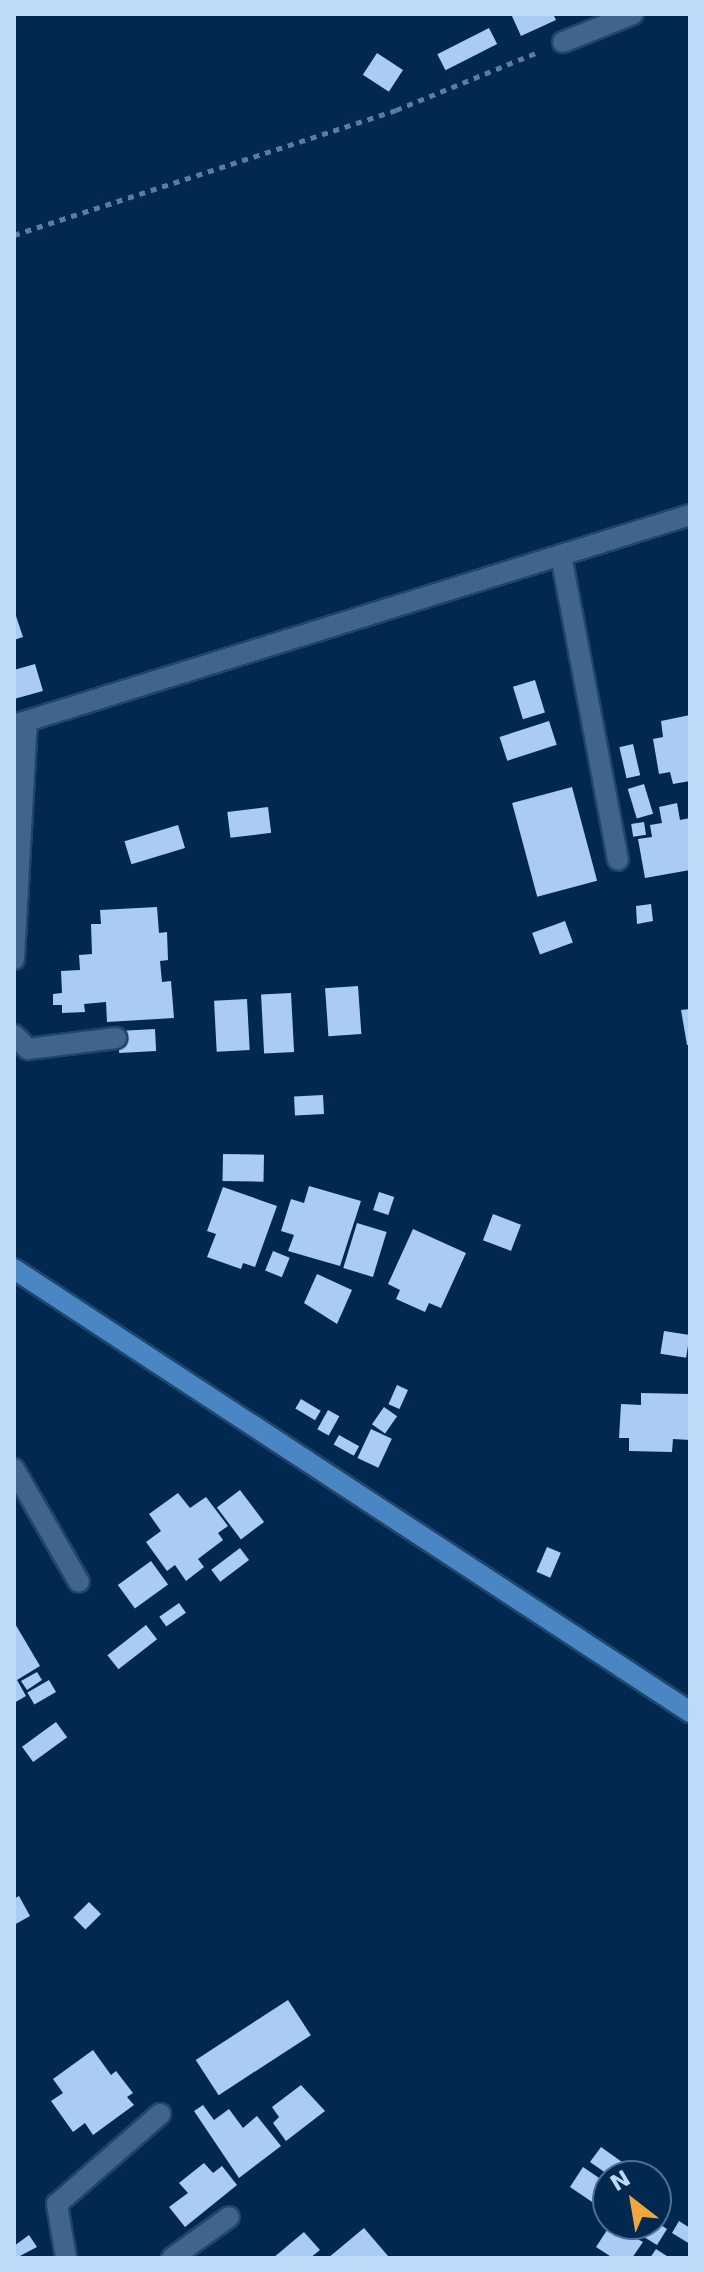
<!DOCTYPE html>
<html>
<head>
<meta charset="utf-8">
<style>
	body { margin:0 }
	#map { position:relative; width:704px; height:2272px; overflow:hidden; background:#012950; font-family:"DejaVu Sans",sans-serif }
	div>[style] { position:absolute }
	.building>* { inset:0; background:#aaccf3; transform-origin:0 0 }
	.path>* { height:5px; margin-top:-2.5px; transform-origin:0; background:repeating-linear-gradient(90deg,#5b7ca0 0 6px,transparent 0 12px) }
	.roads { filter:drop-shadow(2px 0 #1f456b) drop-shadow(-2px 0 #1f456b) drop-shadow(0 2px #1f456b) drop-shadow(0 -2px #1f456b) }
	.lane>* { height:20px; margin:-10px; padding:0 10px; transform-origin:10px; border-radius:10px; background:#40648c }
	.street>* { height:20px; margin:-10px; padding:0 10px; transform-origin:10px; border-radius:10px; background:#40648c }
	.secondary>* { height:20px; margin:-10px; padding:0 10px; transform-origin:10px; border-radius:10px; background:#4a85c4 }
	span { translate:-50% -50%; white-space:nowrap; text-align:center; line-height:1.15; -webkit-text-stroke:8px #012950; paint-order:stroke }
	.frame { position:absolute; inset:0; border:16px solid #bfd9f8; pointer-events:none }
	.north { position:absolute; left:592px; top:2160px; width:80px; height:80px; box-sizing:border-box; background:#012950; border:2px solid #4d6f93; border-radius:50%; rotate:329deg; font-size:22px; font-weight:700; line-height:32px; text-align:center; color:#bfd9f8 }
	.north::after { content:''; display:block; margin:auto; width:28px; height:36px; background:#efa73e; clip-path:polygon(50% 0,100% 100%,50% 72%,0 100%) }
</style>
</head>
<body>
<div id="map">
	<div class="building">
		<div style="clip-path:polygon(511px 14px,553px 14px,556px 20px,521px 36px)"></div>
		<div style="left:489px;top:28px;width:18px;height:58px;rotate:63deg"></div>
		<div style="left:377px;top:53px;width:31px;height:26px;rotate:33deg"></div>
		<div style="clip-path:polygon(14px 610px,23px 637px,14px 640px)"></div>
		<div style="clip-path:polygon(35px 664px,43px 691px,14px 699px,14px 670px)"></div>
		<div style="left:535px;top:680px;width:34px;height:23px;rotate:73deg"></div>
		<div style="clip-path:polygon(690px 715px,690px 781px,673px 784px,670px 772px,659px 774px,653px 739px,663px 737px,661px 721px)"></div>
		<div style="left:549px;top:721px;width:25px;height:52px;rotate:72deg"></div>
		<div style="left:633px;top:744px;width:32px;height:14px;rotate:77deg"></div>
		<div style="left:644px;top:784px;width:31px;height:17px;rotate:73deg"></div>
		<div style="left:572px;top:787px;width:97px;height:62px;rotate:75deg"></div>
		<div style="clip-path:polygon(677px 803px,680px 820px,690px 818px,690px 870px,645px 878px,638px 839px,652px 837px,650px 825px,662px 823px,659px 807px)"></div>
		<div style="left:268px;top:807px;width:26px;height:41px;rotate:83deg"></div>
		<div style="left:644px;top:822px;width:13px;height:13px;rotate:81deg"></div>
		<div style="left:178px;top:825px;width:24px;height:56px;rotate:73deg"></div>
		<div style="clip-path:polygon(651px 904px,653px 921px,637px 924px,636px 906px)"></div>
		<div style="clip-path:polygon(157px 907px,159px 933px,167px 932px,168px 960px,160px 961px,162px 982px,171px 981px,174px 1018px,107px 1022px,106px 1002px,84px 1004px,85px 1012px,62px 1013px,62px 1005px,53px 1005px,53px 994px,62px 993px,61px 971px,80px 970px,79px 955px,92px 954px,91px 924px,101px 924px,100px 910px)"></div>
		<div style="left:565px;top:921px;width:23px;height:35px;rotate:70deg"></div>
		<div style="left:358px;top:986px;width:48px;height:33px;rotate:86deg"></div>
		<div style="left:291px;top:993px;width:59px;height:30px;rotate:87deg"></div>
		<div style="left:247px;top:999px;width:51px;height:33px;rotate:87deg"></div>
		<div style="clip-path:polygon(690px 1009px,690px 1045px,687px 1045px,681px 1010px)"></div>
		<div style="left:155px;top:1029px;width:22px;height:37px;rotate:87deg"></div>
		<div style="left:323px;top:1095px;width:19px;height:29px;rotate:87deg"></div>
		<div style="left:223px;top:1154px;width:41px;height:27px;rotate:1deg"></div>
		<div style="clip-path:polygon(309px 1186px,361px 1201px,340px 1266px,288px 1251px,294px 1235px,281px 1231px,291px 1199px,304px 1203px)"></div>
		<div style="clip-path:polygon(223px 1187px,277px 1206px,255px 1267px,243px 1263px,241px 1269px,207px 1257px,216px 1234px,207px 1231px)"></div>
		<div style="left:379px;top:1192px;width:16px;height:19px;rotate:18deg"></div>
		<div style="left:493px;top:1214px;width:30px;height:28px;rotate:21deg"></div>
		<div style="left:357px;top:1223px;width:31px;height:47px;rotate:17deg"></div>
		<div style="clip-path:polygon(413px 1229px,466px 1253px,441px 1308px,429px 1303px,425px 1312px,396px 1299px,400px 1290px,388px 1284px)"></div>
		<div style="left:273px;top:1251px;width:18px;height:21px;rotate:22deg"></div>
		<div style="clip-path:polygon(317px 1274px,352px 1290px,337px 1324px,304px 1303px)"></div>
		<div style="left:664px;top:1331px;width:26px;height:23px;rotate:9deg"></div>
		<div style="left:397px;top:1385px;width:12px;height:21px;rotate:24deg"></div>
		<div style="clip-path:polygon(641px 1393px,690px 1394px,690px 1440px,673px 1439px,672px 1452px,629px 1451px,629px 1438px,619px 1438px,621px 1404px,641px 1405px)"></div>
		<div style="left:301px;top:1399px;width:23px;height:11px;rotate:31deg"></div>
		<div style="left:384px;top:1407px;width:16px;height:21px;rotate:35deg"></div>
		<div style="left:328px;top:1410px;width:13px;height:22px;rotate:29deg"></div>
		<div style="left:371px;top:1429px;width:23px;height:32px;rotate:25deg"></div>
		<div style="left:339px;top:1435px;width:23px;height:11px;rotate:29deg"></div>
		<div style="left:240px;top:1490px;width:40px;height:29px;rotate:53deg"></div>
		<div style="clip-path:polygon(178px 1493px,190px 1508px,206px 1497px,228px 1526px,218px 1533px,223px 1540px,198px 1559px,204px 1567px,186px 1581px,175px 1565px,167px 1571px,146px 1542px,161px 1531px,149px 1514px)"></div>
		<div style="left:547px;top:1547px;width:15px;height:27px;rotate:23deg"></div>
		<div style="left:240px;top:1548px;width:15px;height:36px;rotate:53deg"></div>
		<div style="left:151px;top:1561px;width:29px;height:41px;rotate:54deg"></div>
		<div style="left:179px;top:1603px;width:12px;height:24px;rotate:55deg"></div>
		<div style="clip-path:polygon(14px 1622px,40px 1666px,17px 1680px,26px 1696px,14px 1703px)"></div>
		<div style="left:146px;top:1625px;width:18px;height:49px;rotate:52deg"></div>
		<div style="clip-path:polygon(37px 1672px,42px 1680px,27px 1690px,21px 1681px)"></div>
		<div style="left:49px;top:1680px;width:14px;height:25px;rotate:60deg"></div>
		<div style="left:56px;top:1722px;width:19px;height:42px;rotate:54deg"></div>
		<div style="clip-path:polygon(19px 1896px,30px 1916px,14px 1925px,14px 1899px)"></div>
		<div style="left:89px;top:1902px;width:17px;height:22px;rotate:45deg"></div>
		<div style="left:288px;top:2000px;width:42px;height:110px;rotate:57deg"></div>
		<div style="clip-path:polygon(93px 2050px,111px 2075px,116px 2071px,133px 2093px,127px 2097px,134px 2105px,93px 2135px,85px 2123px,73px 2132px,51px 2101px,63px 2093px,53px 2079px)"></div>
		<div style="clip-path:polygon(301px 2085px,325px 2111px,286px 2141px,273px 2123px,279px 2117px,272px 2107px)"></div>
		<div style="clip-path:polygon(203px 2105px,214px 2120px,229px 2109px,243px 2128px,257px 2116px,281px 2146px,239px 2178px,194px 2111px)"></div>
		<div style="clip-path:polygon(601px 2147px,629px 2167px,623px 2176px,610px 2176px,590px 2162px)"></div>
		<div style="clip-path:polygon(204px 2163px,213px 2173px,222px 2166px,237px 2185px,185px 2227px,169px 2207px,188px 2193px,179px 2183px)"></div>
		<div style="clip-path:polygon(583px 2167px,608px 2184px,601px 2208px,570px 2187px)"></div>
		<div style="clip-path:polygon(633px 2168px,644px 2176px,627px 2176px)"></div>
		<div style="clip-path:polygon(679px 2221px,690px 2228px,690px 2244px,672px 2233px)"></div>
		<div style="clip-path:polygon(656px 2222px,667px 2229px,657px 2245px,623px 2224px)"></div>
		<div style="clip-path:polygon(611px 2224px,643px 2242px,632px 2258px,613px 2258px,596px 2247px)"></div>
		<div style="clip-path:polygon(364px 2228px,388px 2256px,328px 2258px)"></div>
		<div style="clip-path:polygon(304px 2232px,320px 2250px,310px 2258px,273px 2258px)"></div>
		<div style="clip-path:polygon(29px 2235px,37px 2247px,16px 2258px,14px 2246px)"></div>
		<div style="clip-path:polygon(656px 2249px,670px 2258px,650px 2258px)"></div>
	</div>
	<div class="path">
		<div style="left:14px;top:235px;width:402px;rotate:-18.1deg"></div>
		<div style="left:396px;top:110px;width:153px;rotate:-22.2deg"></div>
	</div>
	<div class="roads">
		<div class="lane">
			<div style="left:561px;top:555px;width:310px;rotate:79.4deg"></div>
			<div style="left:14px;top:959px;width:238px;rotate:-86.9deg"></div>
			<div style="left:14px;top:1035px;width:20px;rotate:45deg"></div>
			<div style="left:28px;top:1049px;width:89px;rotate:-7.1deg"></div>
			<div style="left:14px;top:1469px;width:130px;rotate:60.1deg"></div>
			<div style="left:66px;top:2258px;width:55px;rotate:-99.5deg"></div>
			<div style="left:57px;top:2204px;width:137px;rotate:-41.1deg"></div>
			<div style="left:172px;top:2258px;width:70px;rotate:-35.7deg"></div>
		</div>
		<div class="street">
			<div style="left:563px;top:42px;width:75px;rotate:-21.8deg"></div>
			<div style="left:14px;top:725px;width:708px;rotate:-17.26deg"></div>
		</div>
		<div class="secondary">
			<div style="left:14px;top:1269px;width:808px;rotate:33.24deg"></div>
		</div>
	</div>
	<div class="frame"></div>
	<div class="north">N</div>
</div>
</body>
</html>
